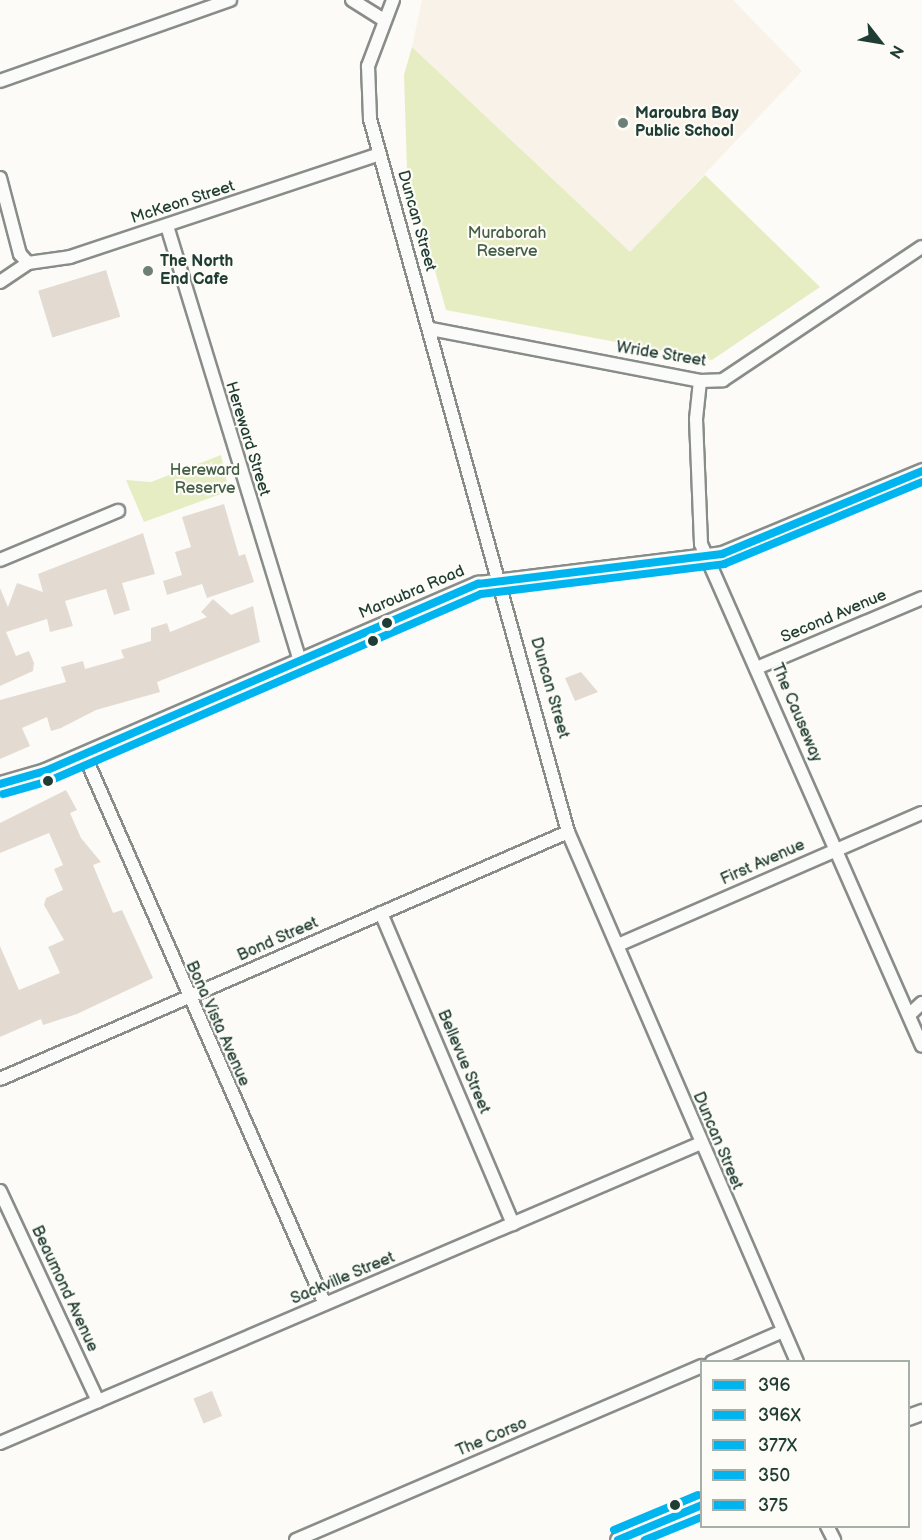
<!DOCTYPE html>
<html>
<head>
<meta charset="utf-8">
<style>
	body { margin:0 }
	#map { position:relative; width:922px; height:1540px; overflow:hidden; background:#fcfbf8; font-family:"Balsamiq Sans",sans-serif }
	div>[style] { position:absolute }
	.built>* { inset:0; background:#f9f2e8 }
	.green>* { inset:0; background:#e7edc2 }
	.building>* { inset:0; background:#e3dbd2; transform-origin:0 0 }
	.roads { filter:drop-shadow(2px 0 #888d8a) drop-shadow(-2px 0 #888d8a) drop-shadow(0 2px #888d8a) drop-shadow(0 -2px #888d8a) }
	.minor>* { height:12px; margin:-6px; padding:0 6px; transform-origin:6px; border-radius:6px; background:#fbfbf9 }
	.tertiary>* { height:15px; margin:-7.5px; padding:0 7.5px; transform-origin:7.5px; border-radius:7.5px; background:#fbfbf9 }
	.bus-1>* { height:8px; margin:-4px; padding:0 4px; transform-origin:4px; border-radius:4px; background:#00b5ef }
	.bus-2>* { height:8px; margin:-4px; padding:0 4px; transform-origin:4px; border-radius:4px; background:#00b5ef }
	.bus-3>* { height:8px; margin:-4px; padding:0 4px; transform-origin:4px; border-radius:4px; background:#00b5ef }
	.bus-4>* { height:8px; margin:-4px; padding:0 4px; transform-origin:4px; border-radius:4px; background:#00b5ef }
	.bus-5>* { height:8px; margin:-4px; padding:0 4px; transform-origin:4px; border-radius:4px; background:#00b5ef }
	.dots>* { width:16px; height:16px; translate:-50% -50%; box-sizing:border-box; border:3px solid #fdfcf7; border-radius:50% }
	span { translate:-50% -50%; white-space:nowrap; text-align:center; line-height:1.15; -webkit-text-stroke:4.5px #fdfcf7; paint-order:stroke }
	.poi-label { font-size:16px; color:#1f3d34; font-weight:700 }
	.left { translate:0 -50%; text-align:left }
	.street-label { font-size:16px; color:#1f3d34 }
	.park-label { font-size:16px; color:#445e47 }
	.legend { position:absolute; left:700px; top:1360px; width:210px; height:168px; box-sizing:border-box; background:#fdfcf7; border:2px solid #a4b0a9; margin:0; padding:8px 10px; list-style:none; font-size:18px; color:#1f3d34 }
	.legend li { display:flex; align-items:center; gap:12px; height:30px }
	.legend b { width:30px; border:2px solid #a4b0a9 }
	.north { position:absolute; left:850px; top:12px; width:60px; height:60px; -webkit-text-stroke:4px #fdfcf7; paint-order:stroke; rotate:121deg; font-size:16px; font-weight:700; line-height:24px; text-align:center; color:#1f3d34 }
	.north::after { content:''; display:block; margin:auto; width:21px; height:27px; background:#1f3d34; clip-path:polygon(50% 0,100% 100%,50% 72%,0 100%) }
</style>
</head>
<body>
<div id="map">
	<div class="built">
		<div style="clip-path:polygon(422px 0,733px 0,802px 71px,630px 253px,412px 47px)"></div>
	</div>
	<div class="green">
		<div style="clip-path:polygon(412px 47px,630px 252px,705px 175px,820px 287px,712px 360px,446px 310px,407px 170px,404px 75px)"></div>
		<div style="clip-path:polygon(221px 455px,229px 491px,144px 522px,126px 480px,151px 482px)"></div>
	</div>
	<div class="building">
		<div style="left:106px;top:270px;width:49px;height:71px;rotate:73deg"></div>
		<div style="clip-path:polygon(224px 504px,239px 556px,245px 554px,254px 582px,207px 598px,202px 584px,167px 595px,163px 581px,182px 575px,175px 552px,191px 547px,182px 517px)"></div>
		<div style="clip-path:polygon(143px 533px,155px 574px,122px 583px,130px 610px,114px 615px,106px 589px,65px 601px,73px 626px,50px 632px,47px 619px,6px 632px,16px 656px,29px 651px,34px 663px,33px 671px,0 686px,0 588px,8px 607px,17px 583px,43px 592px,38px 574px)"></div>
		<div style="clip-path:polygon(213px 599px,231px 615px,253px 606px,260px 642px,157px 682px,160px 692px,96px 710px,61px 728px,51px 731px,47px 717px,22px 728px,30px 746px,0 759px,0 700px,66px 682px,61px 667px,83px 661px,85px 669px,124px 658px,121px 650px,151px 641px,151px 628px,167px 623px,170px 632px,207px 617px,201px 612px)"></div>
		<div style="clip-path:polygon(581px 672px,598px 692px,575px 701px,565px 678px)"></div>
		<div style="clip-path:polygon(66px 790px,77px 810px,70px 813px,81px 838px,101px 862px,93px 865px,113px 913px,122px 910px,153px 978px,77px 1014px,43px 1025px,41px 1019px,0 1037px,0 946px,19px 990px,60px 973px,48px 947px,64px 940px,44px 905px,46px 898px,63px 890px,54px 869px,63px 865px,49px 833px,0 853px,0 823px)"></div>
		<div style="left:212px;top:1391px;width:27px;height:20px;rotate:68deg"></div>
	</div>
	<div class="roads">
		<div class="minor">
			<div style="left:352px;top:0;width:36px;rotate:32deg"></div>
			<div style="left:393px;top:0;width:71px;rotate:110.7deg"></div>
			<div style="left:368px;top:66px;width:53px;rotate:87.8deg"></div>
			<div style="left:370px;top:119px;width:740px;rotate:74.48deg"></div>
			<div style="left:568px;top:832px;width:577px;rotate:66.63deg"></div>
			<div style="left:0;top:81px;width:244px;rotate:-19.4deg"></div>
			<div style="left:0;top:178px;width:79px;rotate:75.3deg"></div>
			<div style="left:20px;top:254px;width:12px;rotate:48deg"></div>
			<div style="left:167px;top:226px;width:454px;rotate:73deg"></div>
			<div style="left:0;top:282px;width:34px;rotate:-34deg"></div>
			<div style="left:28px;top:263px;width:42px;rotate:-8.1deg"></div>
			<div style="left:70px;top:257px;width:326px;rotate:-18.4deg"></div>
			<div style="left:431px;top:329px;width:274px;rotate:10.9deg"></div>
			<div style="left:700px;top:381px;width:23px;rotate:-2deg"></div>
			<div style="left:723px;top:380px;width:239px;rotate:-33.8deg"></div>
			<div style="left:700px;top:381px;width:38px;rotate:96deg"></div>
			<div style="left:696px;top:419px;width:125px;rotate:87.7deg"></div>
			<div style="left:701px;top:544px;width:548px;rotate:66.24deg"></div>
			<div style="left:0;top:560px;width:128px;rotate:-22.6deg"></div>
			<div style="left:759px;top:667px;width:177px;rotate:-22.9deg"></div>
			<div style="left:84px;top:754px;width:600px;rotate:66.34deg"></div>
			<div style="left:381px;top:913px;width:338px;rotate:67deg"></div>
			<div style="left:618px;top:945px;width:331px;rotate:-23.5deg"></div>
			<div style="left:909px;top:1015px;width:18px;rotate:-43deg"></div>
			<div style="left:0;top:1079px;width:619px;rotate:-23.5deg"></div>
			<div style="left:0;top:1191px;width:232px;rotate:65deg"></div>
			<div style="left:712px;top:1362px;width:77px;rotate:-23.6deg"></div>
			<div style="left:0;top:1443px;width:760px;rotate:-23.16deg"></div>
			<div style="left:827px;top:1526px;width:16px;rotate:63deg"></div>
			<div style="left:296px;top:1540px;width:442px;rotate:-23.2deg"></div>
		</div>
		<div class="tertiary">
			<div style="left:0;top:784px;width:47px;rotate:-16.1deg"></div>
			<div style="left:45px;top:771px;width:472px;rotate:-23.4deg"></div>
			<div style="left:478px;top:584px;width:246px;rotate:-7deg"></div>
			<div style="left:722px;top:554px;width:217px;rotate:-22.5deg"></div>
			<div style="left:908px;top:1417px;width:15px;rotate:-20deg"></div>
			<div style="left:618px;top:1540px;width:91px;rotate:-22.6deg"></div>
		</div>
	</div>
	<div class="bus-1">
		<div style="left:0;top:784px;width:47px;rotate:-16.1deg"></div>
		<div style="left:45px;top:771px;width:472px;rotate:-23.4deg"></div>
		<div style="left:478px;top:584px;width:246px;rotate:-7deg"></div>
		<div style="left:722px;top:554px;width:217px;rotate:-22.5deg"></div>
	</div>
	<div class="bus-2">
		<div style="left:3px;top:794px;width:48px;rotate:-15.8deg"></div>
		<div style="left:49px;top:781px;width:471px;rotate:-23.4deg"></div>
		<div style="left:481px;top:594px;width:245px;rotate:-7deg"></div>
		<div style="left:724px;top:564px;width:214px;rotate:-22.5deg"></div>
	</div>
	<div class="bus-3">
		<div style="left:618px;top:1540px;width:91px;rotate:-22.6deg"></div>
	</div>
	<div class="bus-4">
		<div style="left:645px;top:1540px;width:61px;rotate:-22deg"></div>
	</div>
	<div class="bus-5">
		<div style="left:614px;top:1530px;width:91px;rotate:-22.6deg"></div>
	</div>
	<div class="dots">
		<div style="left:623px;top:123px;background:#6c8079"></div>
		<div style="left:148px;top:271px;background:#6c8079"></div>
		<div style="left:387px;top:623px;background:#1f3d34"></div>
		<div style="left:373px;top:641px;background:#1f3d34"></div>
		<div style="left:48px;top:781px;background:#1f3d34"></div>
		<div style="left:675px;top:1505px;background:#1f3d34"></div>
	</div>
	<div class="poi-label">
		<span class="left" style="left:635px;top:123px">Maroubra Bay<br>Public School</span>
		<span class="left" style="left:160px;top:271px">The North<br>End Cafe</span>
	</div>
	<div class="street-label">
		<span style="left:183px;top:203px;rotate:-18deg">McKeon Street</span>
		<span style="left:416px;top:221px;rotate:74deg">Duncan Street</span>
		<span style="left:661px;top:355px;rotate:9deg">Wride Street</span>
		<span style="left:247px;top:439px;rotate:73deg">Hereward Street</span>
		<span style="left:412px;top:593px;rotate:-23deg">Maroubra Road</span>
		<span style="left:834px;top:617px;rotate:-23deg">Second Avenue</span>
		<span style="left:549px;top:688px;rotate:74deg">Duncan Street</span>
		<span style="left:796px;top:713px;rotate:67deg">The Causeway</span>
		<span style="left:763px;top:863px;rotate:-24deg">First Avenue</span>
		<span style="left:278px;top:940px;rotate:-24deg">Bond Street</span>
		<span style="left:217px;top:1024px;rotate:66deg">Bona Vista Avenue</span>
		<span style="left:463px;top:1062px;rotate:67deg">Bellevue Street</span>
		<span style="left:717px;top:1141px;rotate:67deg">Duncan Street</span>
		<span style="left:343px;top:1279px;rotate:-23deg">Sackville Street</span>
		<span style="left:64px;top:1289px;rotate:65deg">Beaumond Avenue</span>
		<span style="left:492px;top:1438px;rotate:-23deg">The Corso</span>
	</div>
	<div class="park-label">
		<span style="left:507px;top:243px">Muraborah<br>Reserve</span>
		<span style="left:205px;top:480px">Hereward<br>Reserve</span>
	</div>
	<ul class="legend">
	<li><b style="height:8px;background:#00b5ef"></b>396</li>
	<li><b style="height:8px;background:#00b5ef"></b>396X</li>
	<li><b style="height:8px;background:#00b5ef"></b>377X</li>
	<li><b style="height:8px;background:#00b5ef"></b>350</li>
	<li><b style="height:8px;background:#00b5ef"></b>375</li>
	</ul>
	<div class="north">N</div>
</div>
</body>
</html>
